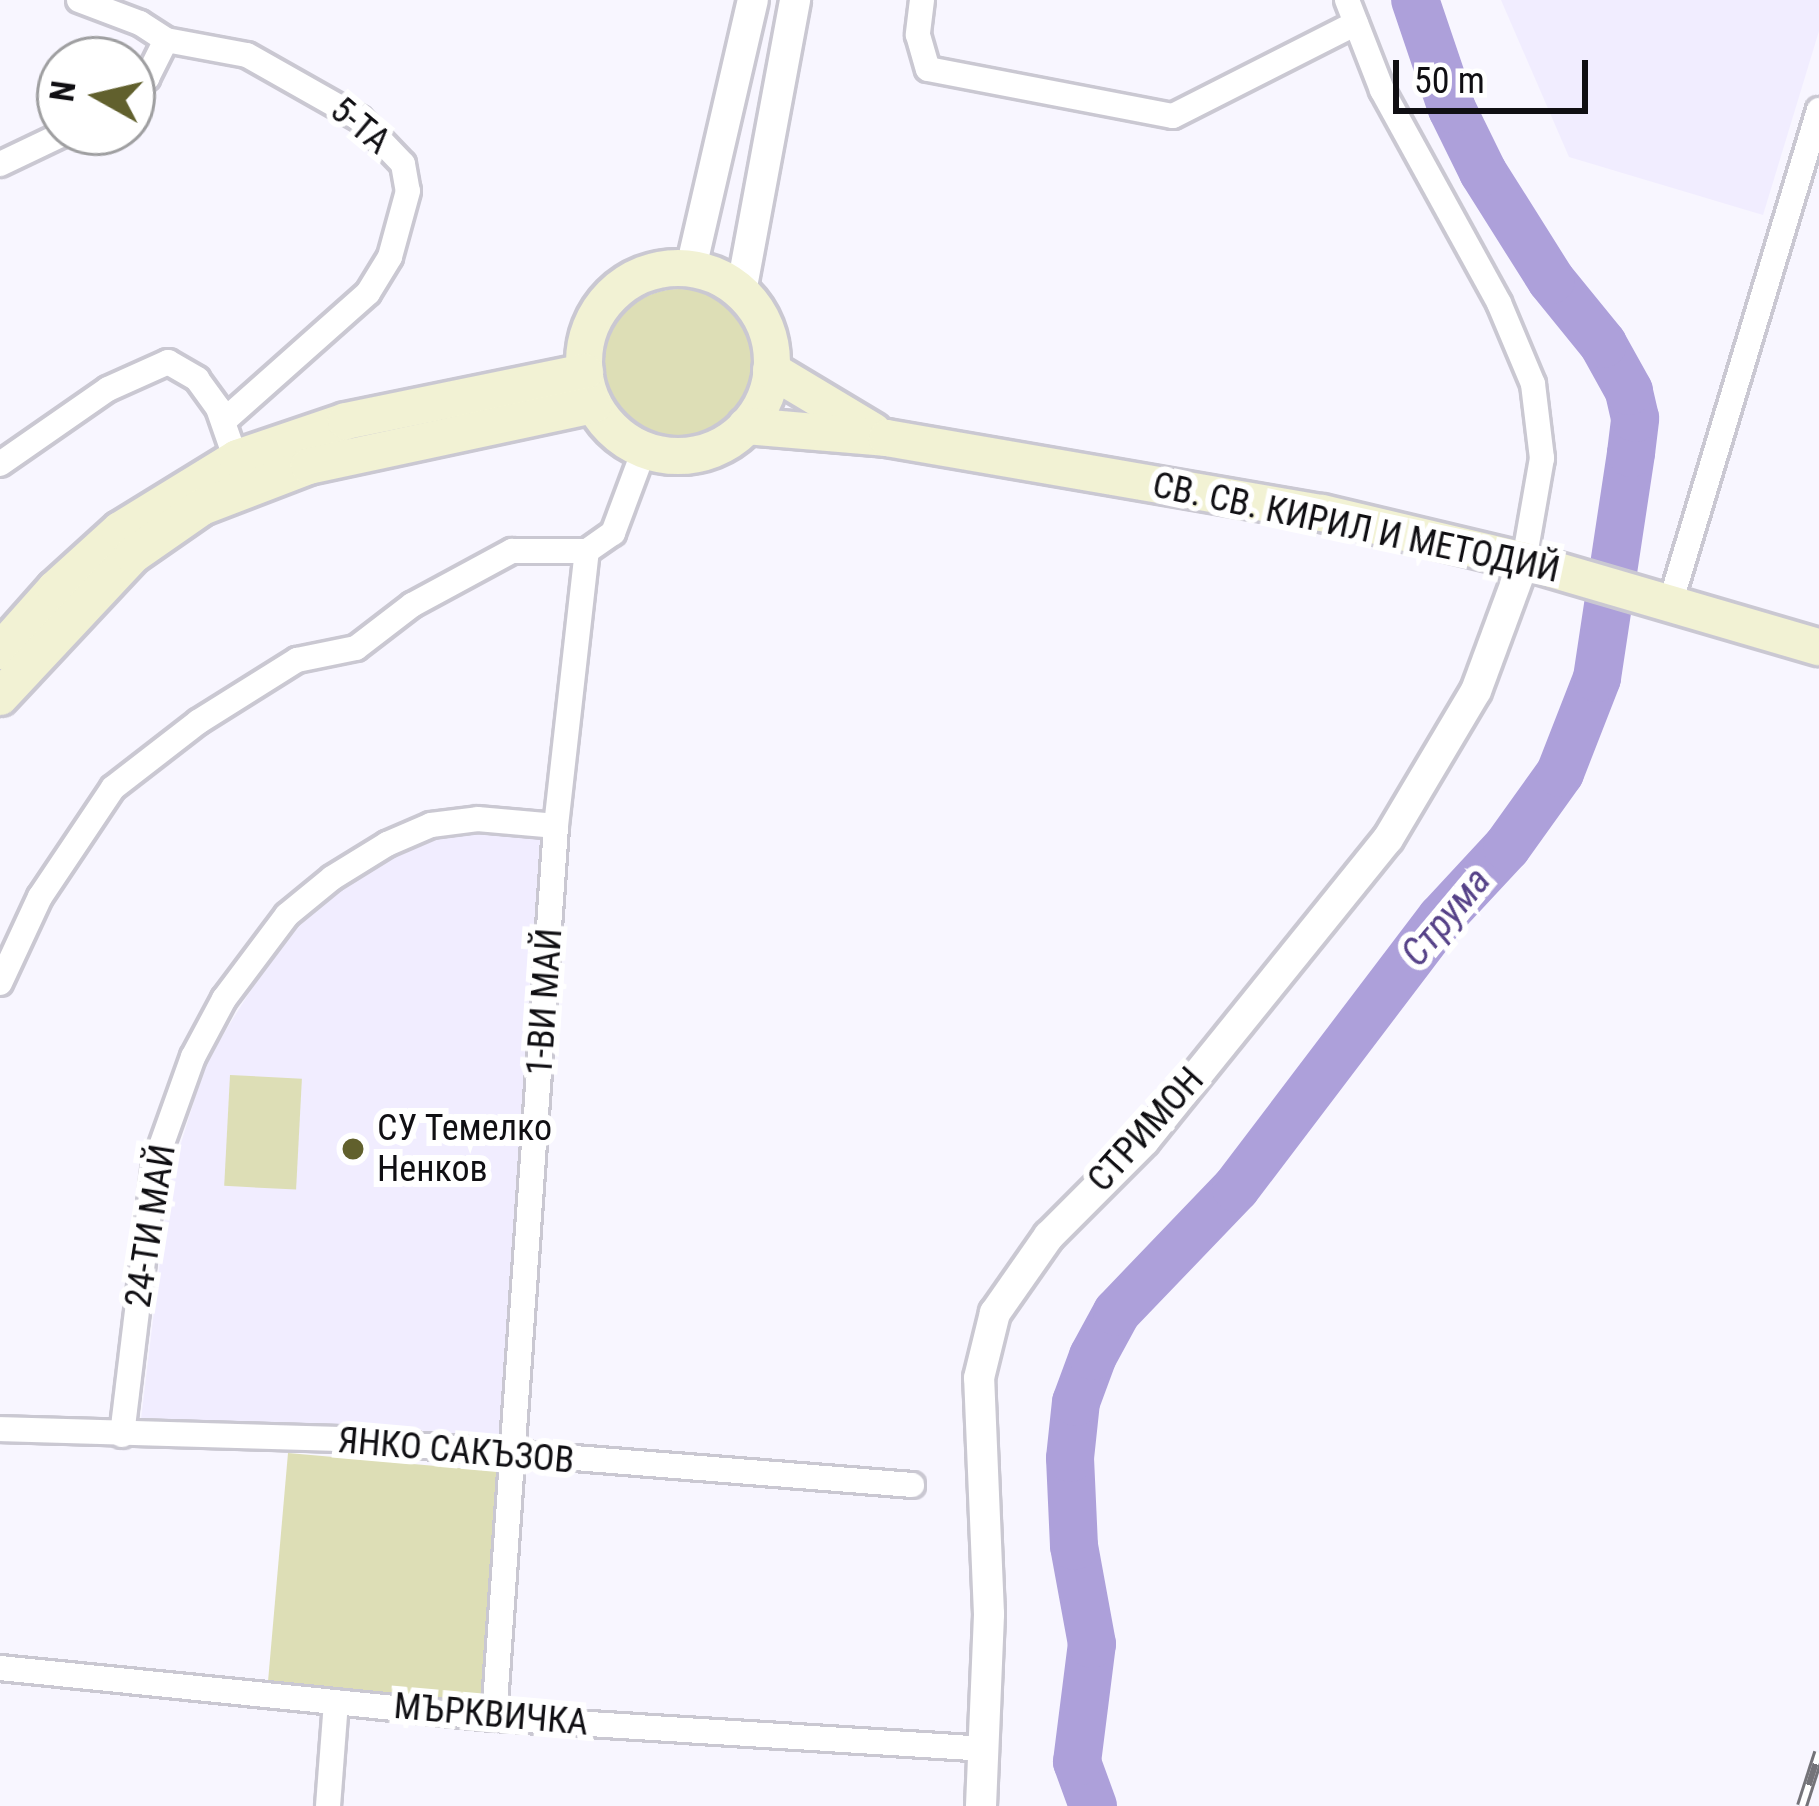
<!DOCTYPE html>
<html>
<head>
<meta charset="utf-8">
<style>
	body { margin:0 }
	#map { position:relative; width:1819px; height:1806px; overflow:hidden; background:#f8f6ff; font-family:"Roboto Condensed",sans-serif }
	div>[style] { position:absolute }
	.built>* { inset:0; background:#f1edff }
	.green>* { inset:0; background:#dddeb6; transform-origin:0 0 }
	.round { border-radius:50% }
	.river>* { height:48px; margin:-24px; padding:0 24px; transform-origin:24px; border-radius:24px; background:#ada0da }
	.roads { filter:drop-shadow(3px 0 #cac8d2) drop-shadow(-3px 0 #cac8d2) drop-shadow(0 3px #cac8d2) drop-shadow(0 -3px #cac8d2) }
	.minor>* { height:24px; margin:-12px; padding:0 12px; transform-origin:12px; border-radius:12px; background:#fff }
	.tertiary>* { height:30px; margin:-15px; padding:0 15px; transform-origin:15px; border-radius:15px; background:#fff }
	.secondary>* { height:36px; margin:-18px; padding:0 18px; transform-origin:18px; border-radius:18px; background:#f2f2d4 }
	.secondary>.ring { margin:-18px; padding:0; box-sizing:content-box; background:none; border:36px solid #f2f2d4; border-radius:50% }
	.rail>* { height:12px; margin-top:-6px; transform-origin:0; background:repeating-linear-gradient(90deg,#fff 0 22px,#747379 0 44px); box-sizing:border-box; border-block:3px solid #747379 }
	.dots>* { width:33px; height:33px; translate:-50% -50%; box-sizing:border-box; border:6px solid #fff; border-radius:50% }
	span { translate:-50% -50%; white-space:nowrap; text-align:center; line-height:1.15; -webkit-text-stroke:12px #fff; paint-order:stroke }
	.street-label { font-size:36px; color:#100f13 }
	.poi-label { font-size:36px; color:#100f13 }
	.left { translate:0 -50%; text-align:left }
	.water-label { font-size:39px; color:#564288; font-style:italic }
	.north { position:absolute; left:36px; top:36px; width:120px; height:120px; box-sizing:border-box; background:#fff; border:3px solid #9f9fa1; border-radius:50%; rotate:278deg; font-size:33px; font-weight:700; line-height:48px; text-align:center; color:#100f13 }
	.north::after { content:''; display:block; margin:auto; width:42px; height:54px; background:#61602d; clip-path:polygon(50% 0,100% 100%,50% 72%,0 100%) }
	.scale { position:absolute; left:1393px; top:60px; width:195px; height:54px; box-sizing:border-box; border:6px solid #100f13; border-top:0; padding-left:15px; font-size:36px; line-height:42px; white-space:nowrap; color:#100f13; -webkit-text-stroke:9px #fff; paint-order:stroke }
</style>
</head>
<body>
<div id="map">
	<div class="built">
		<div style="clip-path:polygon(1501px 0,1819px 0,1819px 31px,1763px 215px,1569px 157px)"></div>
		<div style="clip-path:polygon(441px 831px,550px 835px,506px 1448px,141px 1419px,170px 1179px,206px 1062px,276px 950px,322px 903px,379px 863px)"></div>
	</div>
	<div class="green">
		<div class="round" style="left:604px;top:289px;width:150px;height:150px"></div>
		<div style="left:230px;top:1075px;width:72px;height:111px;rotate:3deg"></div>
		<div style="left:288px;top:1453px;width:214px;height:233px;rotate:5deg"></div>
	</div>
	<div class="river">
		<div style="left:1093px;top:1806px;width:47px;rotate:-110deg"></div>
		<div style="left:1077px;top:1762px;width:119px;rotate:-82.8deg"></div>
		<div style="left:1092px;top:1644px;width:100px;rotate:-100.4deg"></div>
		<div style="left:1074px;top:1546px;width:88px;rotate:-92.6deg"></div>
		<div style="left:1070px;top:1458px;width:56px;rotate:-83.9deg"></div>
		<div style="left:1076px;top:1402px;width:49px;rotate:-69.7deg"></div>
		<div style="left:1093px;top:1356px;width:50px;rotate:-61.4deg"></div>
		<div style="left:1117px;top:1312px;width:172px;rotate:-46.2deg"></div>
		<div style="left:1236px;top:1188px;width:339px;rotate:-52.8deg"></div>
		<div style="left:1441px;top:918px;width:97px;rotate:-47.1deg"></div>
		<div style="left:1507px;top:847px;width:91px;rotate:-54.4deg"></div>
		<div style="left:1560px;top:773px;width:102px;rotate:-68.7deg"></div>
		<div style="left:1597px;top:678px;width:228px;rotate:-81.4deg"></div>
		<div style="left:1631px;top:453px;width:35px;rotate:-83deg"></div>
		<div style="left:1635px;top:418px;width:28px;rotate:-103deg"></div>
		<div style="left:1629px;top:391px;width:54px;rotate:-119deg"></div>
		<div style="left:1603px;top:344px;width:82px;rotate:-129.1deg"></div>
		<div style="left:1551px;top:280px;width:128px;rotate:-122.2deg"></div>
		<div style="left:1483px;top:172px;width:70px;rotate:-116.2deg"></div>
		<div style="left:1452px;top:109px;width:115px;rotate:-108.7deg"></div>
	</div>
	<div class="roads">
		<div class="minor">
			<div style="left:79px;top:0;width:65px;rotate:20.7deg"></div>
			<div style="left:140px;top:23px;width:31px;rotate:33deg"></div>
			<div style="left:166px;top:40px;width:82px;rotate:10.5deg"></div>
			<div style="left:247px;top:55px;width:130px;rotate:29.5deg"></div>
			<div style="left:360px;top:119px;width:62px;rotate:46.3deg"></div>
			<div style="left:403px;top:164px;width:27px;rotate:80deg"></div>
			<div style="left:408px;top:191px;width:68px;rotate:105.3deg"></div>
			<div style="left:390px;top:257px;width:42px;rotate:121.4deg"></div>
			<div style="left:368px;top:293px;width:191px;rotate:138.4deg"></div>
			<div style="left:922px;top:0;width:35px;rotate:97deg"></div>
			<div style="left:918px;top:35px;width:35px;rotate:74deg"></div>
			<div style="left:928px;top:69px;width:249px;rotate:10.9deg"></div>
			<div style="left:1173px;top:116px;width:205px;rotate:-26.9deg"></div>
			<div style="left:1347px;top:0;width:97px;rotate:68.7deg"></div>
			<div style="left:1382px;top:90px;width:243px;rotate:61.2deg"></div>
			<div style="left:1499px;top:303px;width:88px;rotate:67.2deg"></div>
			<div style="left:1533px;top:384px;width:75px;rotate:83.1deg"></div>
			<div style="left:1542px;top:458px;width:105px;rotate:99.9deg"></div>
			<div style="left:132px;top:89px;width:19px;rotate:-36deg"></div>
			<div style="left:147px;top:78px;width:42px;rotate:-63.4deg"></div>
			<div style="left:0;top:164px;width:74px;rotate:-25.5deg"></div>
			<div style="left:0;top:464px;width:131px;rotate:-34.8deg"></div>
			<div style="left:108px;top:389px;width:66px;rotate:-24.2deg"></div>
			<div style="left:168px;top:362px;width:34px;rotate:30deg"></div>
			<div style="left:197px;top:379px;width:36px;rotate:54deg"></div>
			<div style="left:218px;top:408px;width:67px;rotate:70.8deg"></div>
			<div style="left:1670px;top:604px;width:516px;rotate:-73.22deg"></div>
			<div style="left:0;top:983px;width:95px;rotate:-65.1deg"></div>
			<div style="left:40px;top:897px;width:131px;rotate:-56.2deg"></div>
			<div style="left:113px;top:788px;width:108px;rotate:-37.8deg"></div>
			<div style="left:198px;top:722px;width:117px;rotate:-32.1deg"></div>
			<div style="left:297px;top:660px;width:60px;rotate:-11.5deg"></div>
			<div style="left:356px;top:648px;width:71px;rotate:-37.5deg"></div>
			<div style="left:412px;top:605px;width:114px;rotate:-28.4deg"></div>
			<div style="left:512px;top:551px;width:75px"></div>
			<div style="left:0;top:1429px;width:337px;rotate:1.7deg"></div>
			<div style="left:337px;top:1439px;width:577px;rotate:4.57deg"></div>
			<div style="left:122px;top:1435px;width:274px;rotate:-83.1deg"></div>
			<div style="left:155px;top:1163px;width:113px;rotate:-70.3deg"></div>
			<div style="left:193px;top:1057px;width:66px;rotate:-61.9deg"></div>
			<div style="left:224px;top:999px;width:105px;rotate:-53.1deg"></div>
			<div style="left:287px;top:915px;width:58px;rotate:-39.4deg"></div>
			<div style="left:332px;top:878px;width:65px;rotate:-31.7deg"></div>
			<div style="left:387px;top:844px;width:48px;rotate:-23.4deg"></div>
			<div style="left:431px;top:825px;width:47px;rotate:-7.3deg"></div>
			<div style="left:478px;top:819px;width:78px;rotate:5.1deg"></div>
			<div style="left:0;top:1668px;width:497px;rotate:5.8deg"></div>
			<div style="left:494px;top:1718px;width:490px;rotate:3.6deg"></div>
			<div style="left:494px;top:1718px;width:894px;rotate:-86.02deg"></div>
			<div style="left:556px;top:826px;width:277px;rotate:-83.6deg"></div>
			<div style="left:587px;top:551px;width:32px;rotate:-35deg"></div>
			<div style="left:613px;top:533px;width:89px;rotate:-69.5deg"></div>
			<div style="left:328px;top:1806px;width:104px;rotate:-85.6deg"></div>
		</div>
		<div class="tertiary">
			<div style="left:691px;top:268px;width:275px;rotate:-77deg"></div>
			<div style="left:741px;top:292px;width:297px;rotate:-79.5deg"></div>
			<div style="left:981px;top:1806px;width:192px;rotate:-87.6deg"></div>
			<div style="left:989px;top:1614px;width:236px;rotate:-92.4deg"></div>
			<div style="left:979px;top:1378px;width:67px;rotate:-76.2deg"></div>
			<div style="left:995px;top:1313px;width:94px;rotate:-55deg"></div>
			<div style="left:1049px;top:1236px;width:134px;rotate:-45deg"></div>
			<div style="left:1144px;top:1141px;width:388px;rotate:-51.1deg"></div>
			<div style="left:1388px;top:839px;width:172px;rotate:-59.3deg"></div>
			<div style="left:1476px;top:691px;width:139px;rotate:-69.7deg"></div>
		</div>
		<div class="secondary">
			<div class="ring" style="left:584px;top:268px;width:152px;height:152px"></div>
			<div style="left:771px;top:370px;width:119px;rotate:30.9deg"></div>
			<div style="left:746px;top:426px;width:142px;rotate:4.9deg"></div>
			<div style="left:887px;top:438px;width:441px;rotate:9.8deg"></div>
			<div style="left:1322px;top:513px;width:208px;rotate:13.4deg"></div>
			<div style="left:1524px;top:561px;width:307px;rotate:16.3deg"></div>
			<div style="left:0;top:651px;width:83px;rotate:-48.4deg"></div>
			<div style="left:55px;top:589px;width:88px;rotate:-42.2deg"></div>
			<div style="left:120px;top:530px;width:137px;rotate:-31.6deg"></div>
			<div style="left:237px;top:458px;width:115px;rotate:-18.7deg"></div>
			<div style="left:346px;top:421px;width:244px;rotate:-11.6deg"></div>
			<div style="left:0;top:697px;width:195px;rotate:-46.9deg"></div>
			<div style="left:133px;top:555px;width:84px;rotate:-34.8deg"></div>
			<div style="left:202px;top:507px;width:115px;rotate:-21deg"></div>
			<div style="left:309px;top:466px;width:291px;rotate:-12.1deg"></div>
		</div>
	</div>
	<div class="rail">
		<div style="left:1802px;top:1806px;width:56px;rotate:-72.2deg"></div>
	</div>
	<div class="dots">
		<div style="left:353px;top:1149px;background:#61602d"></div>
	</div>
	<div class="street-label">
		<span style="left:360px;top:126px;rotate:40deg">5-ТА</span>
		<span style="left:1356px;top:528px;rotate:12deg">СВ. СВ. КИРИЛ И МЕТОДИЙ</span>
		<span style="left:545px;top:1002px;rotate:-86deg">1-ВИ МАЙ</span>
		<span style="left:1146px;top:1130px;rotate:-48deg">СТРИМОН</span>
		<span style="left:151px;top:1226px;rotate:-81deg">24-ТИ МАЙ</span>
		<span style="left:456px;top:1451px;rotate:5deg">ЯНКО САКЪЗОВ</span>
		<span style="left:491px;top:1715px;rotate:5deg">МЪРКВИЧКА</span>
	</div>
	<div class="poi-label">
		<span class="left" style="left:377px;top:1149px">СУ Темелко<br>Ненков</span>
	</div>
	<div class="water-label">
		<span style="left:1446px;top:917px;rotate:-50deg">Струма</span>
	</div>
	<div class="north">N</div>
	<div class="scale">50 m</div>
</div>
</body>
</html>
